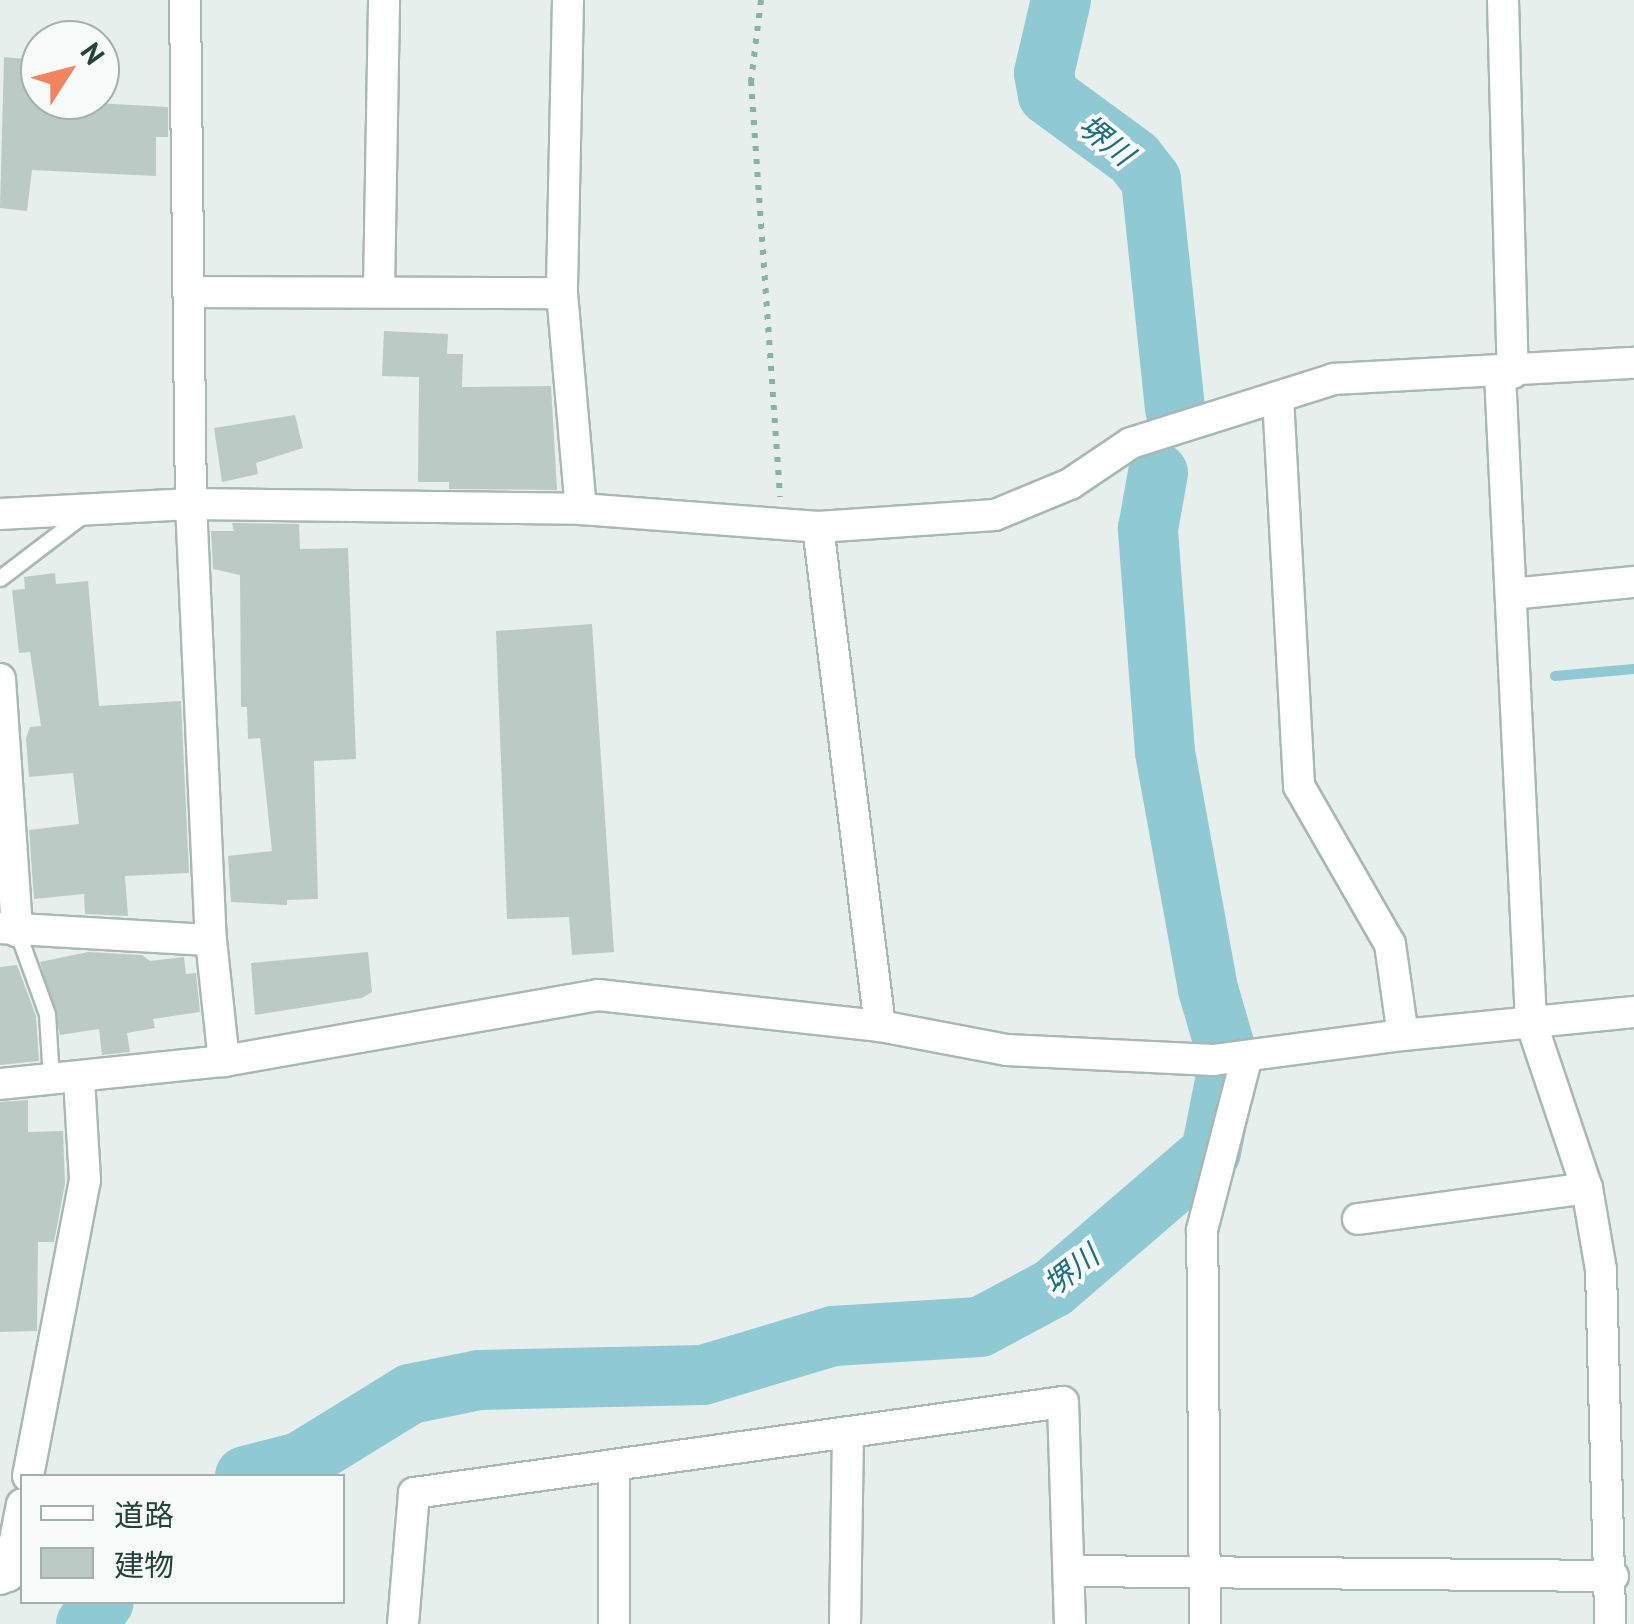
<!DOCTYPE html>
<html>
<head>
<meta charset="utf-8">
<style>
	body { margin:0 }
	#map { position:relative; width:1634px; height:1624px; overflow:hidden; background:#e6efeb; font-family:"PT Sans","Noto Sans JP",sans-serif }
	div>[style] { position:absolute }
	.stream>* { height:10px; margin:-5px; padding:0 5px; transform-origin:5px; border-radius:5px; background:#8ec9d4 }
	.river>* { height:60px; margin:-30px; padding:0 30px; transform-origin:30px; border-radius:30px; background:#8ec9d4 }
	.building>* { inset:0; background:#bbcac4 }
	.path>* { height:6px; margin-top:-3px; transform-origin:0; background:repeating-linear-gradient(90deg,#86b3a5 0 5px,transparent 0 13px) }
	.roads { filter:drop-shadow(2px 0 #a8b8b2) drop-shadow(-2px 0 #a8b8b2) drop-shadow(0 2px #a8b8b2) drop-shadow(0 -2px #a8b8b2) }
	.service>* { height:15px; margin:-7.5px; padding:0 7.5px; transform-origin:7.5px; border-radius:7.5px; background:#fff }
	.minor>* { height:30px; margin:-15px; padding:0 15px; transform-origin:15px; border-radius:15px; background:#fff }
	span { translate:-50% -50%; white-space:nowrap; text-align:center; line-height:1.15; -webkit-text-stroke:8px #f7fbf9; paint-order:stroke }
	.water-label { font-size:30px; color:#1c6f80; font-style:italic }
	.legend { position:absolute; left:20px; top:1474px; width:325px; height:130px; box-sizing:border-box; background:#f7fbf9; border:2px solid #a3b1ad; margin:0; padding:12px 18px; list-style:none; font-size:30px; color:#24423a }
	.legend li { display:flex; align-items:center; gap:20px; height:50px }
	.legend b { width:50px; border:2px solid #a3b1ad }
	.north { position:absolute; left:20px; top:20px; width:100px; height:100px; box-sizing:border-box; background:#f7fbf9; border:2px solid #a3b1ad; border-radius:50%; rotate:54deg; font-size:28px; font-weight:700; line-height:40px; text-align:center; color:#24423a }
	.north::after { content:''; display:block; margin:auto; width:35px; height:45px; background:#f4845f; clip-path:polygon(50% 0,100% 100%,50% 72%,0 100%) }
</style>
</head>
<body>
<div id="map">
	<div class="stream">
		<div style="left:1555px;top:676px;width:79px;rotate:-5.1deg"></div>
	</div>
	<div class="river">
		<div style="left:1061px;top:0;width:75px;rotate:103.1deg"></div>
		<div style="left:1044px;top:73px;width:22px;rotate:80deg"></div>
		<div style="left:1048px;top:95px;width:107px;rotate:36.2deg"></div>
		<div style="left:1134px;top:158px;width:28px;rotate:52deg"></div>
		<div style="left:1151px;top:180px;width:231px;rotate:84deg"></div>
		<div style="left:245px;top:1476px;width:57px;rotate:-14.3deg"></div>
		<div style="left:300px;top:1462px;width:129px;rotate:-31.7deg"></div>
		<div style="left:410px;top:1394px;width:70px;rotate:-11.5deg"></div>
		<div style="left:479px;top:1380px;width:224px;rotate:-1.3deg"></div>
		<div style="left:703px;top:1375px;width:136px;rotate:-16.7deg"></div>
		<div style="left:833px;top:1336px;width:147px;rotate:-3.5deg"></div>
		<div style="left:980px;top:1327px;width:83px;rotate:-28.1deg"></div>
		<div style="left:1053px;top:1288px;width:208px;rotate:-40.7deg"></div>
		<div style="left:1211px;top:1152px;width:93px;rotate:-78.8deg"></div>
		<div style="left:1229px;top:1061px;width:75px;rotate:-106.3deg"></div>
		<div style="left:1208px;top:989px;width:241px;rotate:-100.3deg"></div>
		<div style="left:1165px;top:752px;width:224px;rotate:-94.4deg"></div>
		<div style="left:1148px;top:529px;width:57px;rotate:-79.9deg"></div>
		<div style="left:86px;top:1624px;width:28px;rotate:-51deg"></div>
	</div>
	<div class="building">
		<div style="clip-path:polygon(4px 57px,40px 60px,40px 100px,168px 107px,168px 137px,156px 137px,156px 176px,32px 170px,27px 211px,0 208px)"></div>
		<div style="clip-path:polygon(384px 331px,448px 334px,447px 354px,463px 354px,462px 387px,551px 386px,557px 490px,449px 489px,449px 482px,418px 482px,419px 377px,382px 376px)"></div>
		<div style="clip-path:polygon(295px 415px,303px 448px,256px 463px,258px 474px,222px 482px,214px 428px)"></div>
		<div style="clip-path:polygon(232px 523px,299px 524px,300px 549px,348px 548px,356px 759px,314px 761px,318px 899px,287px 900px,287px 905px,231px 902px,228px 856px,272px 851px,260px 738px,248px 739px,247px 707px,241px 707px,240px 575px,213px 569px,211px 531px,234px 531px)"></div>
		<div style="clip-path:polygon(55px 573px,56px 584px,88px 581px,99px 706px,181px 701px,189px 873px,125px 876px,128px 916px,85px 914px,84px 894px,34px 899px,29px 830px,79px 824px,73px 773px,29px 777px,26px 738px,30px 727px,41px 726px,30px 652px,19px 653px,12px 590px,25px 589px,24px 577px)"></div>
		<div style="clip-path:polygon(592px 624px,614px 952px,572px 955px,569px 917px,507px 919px,496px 631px)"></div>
		<div style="clip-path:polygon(88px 952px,142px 955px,150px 961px,184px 957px,186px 974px,196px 973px,200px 1012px,153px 1019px,155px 1028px,127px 1033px,130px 1052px,102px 1055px,99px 1029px,60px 1035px,40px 962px)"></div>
		<div style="clip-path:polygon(368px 952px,372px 992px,362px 998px,255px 1015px,251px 963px)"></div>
		<div style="clip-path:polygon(17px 965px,36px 1016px,39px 1061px,0 1065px,0 967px)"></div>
		<div style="clip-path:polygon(28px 1100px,28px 1132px,63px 1131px,65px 1184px,54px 1242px,38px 1242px,37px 1331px,0 1332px,0 1102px)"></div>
	</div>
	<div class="path">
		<div style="left:761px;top:0;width:82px;rotate:97deg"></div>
		<div style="left:751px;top:81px;width:417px;rotate:86deg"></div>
	</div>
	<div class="roads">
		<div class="service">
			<div style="left:0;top:578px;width:106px;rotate:-37.3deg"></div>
			<div style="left:17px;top:931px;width:88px;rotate:70.1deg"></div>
			<div style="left:47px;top:1014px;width:65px;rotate:86.5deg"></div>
		</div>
		<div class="minor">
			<div style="left:185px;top:0;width:504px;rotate:89.32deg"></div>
			<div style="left:191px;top:504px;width:436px;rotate:87.4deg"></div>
			<div style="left:211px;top:940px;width:122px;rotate:83.9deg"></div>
			<div style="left:568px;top:0;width:293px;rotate:91.2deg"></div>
			<div style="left:562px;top:293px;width:217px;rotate:85deg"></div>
			<div style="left:1503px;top:0;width:373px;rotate:88.5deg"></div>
			<div style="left:379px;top:290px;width:290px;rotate:-89deg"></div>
			<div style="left:188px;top:292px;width:374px;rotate:0.2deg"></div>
			<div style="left:1500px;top:374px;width:649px;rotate:87.26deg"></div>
			<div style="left:1531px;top:1022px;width:175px;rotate:71.4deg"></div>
			<div style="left:1587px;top:1188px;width:83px;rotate:80.3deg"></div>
			<div style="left:1601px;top:1270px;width:354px;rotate:88.5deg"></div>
			<div style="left:1278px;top:397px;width:390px;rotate:86.9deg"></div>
			<div style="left:1299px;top:786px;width:182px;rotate:60.1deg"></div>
			<div style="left:1390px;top:944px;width:92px;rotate:81.9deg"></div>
			<div style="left:1403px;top:1035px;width:232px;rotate:-5.7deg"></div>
			<div style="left:0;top:514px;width:191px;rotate:-3deg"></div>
			<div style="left:191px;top:504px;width:390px;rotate:0.7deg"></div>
			<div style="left:581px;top:509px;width:238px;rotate:4.3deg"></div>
			<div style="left:818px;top:527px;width:177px;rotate:-3.9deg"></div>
			<div style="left:995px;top:515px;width:81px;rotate:-22.5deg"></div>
			<div style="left:1070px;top:484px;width:73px;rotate:-33.9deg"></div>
			<div style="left:1131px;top:443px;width:213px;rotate:-17.5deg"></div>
			<div style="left:1334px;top:379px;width:300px;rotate:-3.1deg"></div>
			<div style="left:818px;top:527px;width:503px;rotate:82.92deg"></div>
			<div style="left:1511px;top:594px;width:124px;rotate:-5.6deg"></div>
			<div style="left:0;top:679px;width:253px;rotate:86.1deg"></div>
			<div style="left:0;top:928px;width:211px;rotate:3.3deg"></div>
			<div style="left:0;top:1084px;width:225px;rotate:-5.9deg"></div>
			<div style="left:224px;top:1061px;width:380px;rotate:-10deg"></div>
			<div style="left:598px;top:995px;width:284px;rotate:6.3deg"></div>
			<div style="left:880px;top:1026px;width:129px;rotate:10.7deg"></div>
			<div style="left:1007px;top:1050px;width:206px;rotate:2.8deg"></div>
			<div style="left:1213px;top:1060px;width:192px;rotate:-7.5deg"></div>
			<div style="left:1358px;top:1219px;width:231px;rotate:-7.7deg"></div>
			<div style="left:28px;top:1476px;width:301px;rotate:-79.1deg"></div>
			<div style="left:85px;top:1180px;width:102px;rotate:-93.4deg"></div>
			<div style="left:1071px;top:1571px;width:542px;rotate:0.53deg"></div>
			<div style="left:0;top:1579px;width:9px;rotate:-21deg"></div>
			<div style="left:8px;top:1576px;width:73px;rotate:-79deg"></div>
			<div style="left:403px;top:1624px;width:131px;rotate:-85.2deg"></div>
			<div style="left:414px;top:1493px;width:655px;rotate:-7.98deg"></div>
			<div style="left:1063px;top:1402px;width:222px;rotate:88.2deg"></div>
			<div style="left:614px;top:1624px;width:159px;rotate:-90deg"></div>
			<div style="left:845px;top:1624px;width:192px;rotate:-89.1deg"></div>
			<div style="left:1205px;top:1624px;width:394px;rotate:-90.4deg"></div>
			<div style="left:1202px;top:1230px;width:176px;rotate:-75.5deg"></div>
		</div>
	</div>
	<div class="water-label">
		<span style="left:1106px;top:140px;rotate:39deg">堺川</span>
		<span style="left:1071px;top:1270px;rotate:-38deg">堺川</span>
	</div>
	<ul class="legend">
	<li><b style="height:12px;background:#fff"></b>道路</li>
	<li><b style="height:28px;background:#bbcac4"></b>建物</li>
	</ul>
	<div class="north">N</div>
</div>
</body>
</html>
